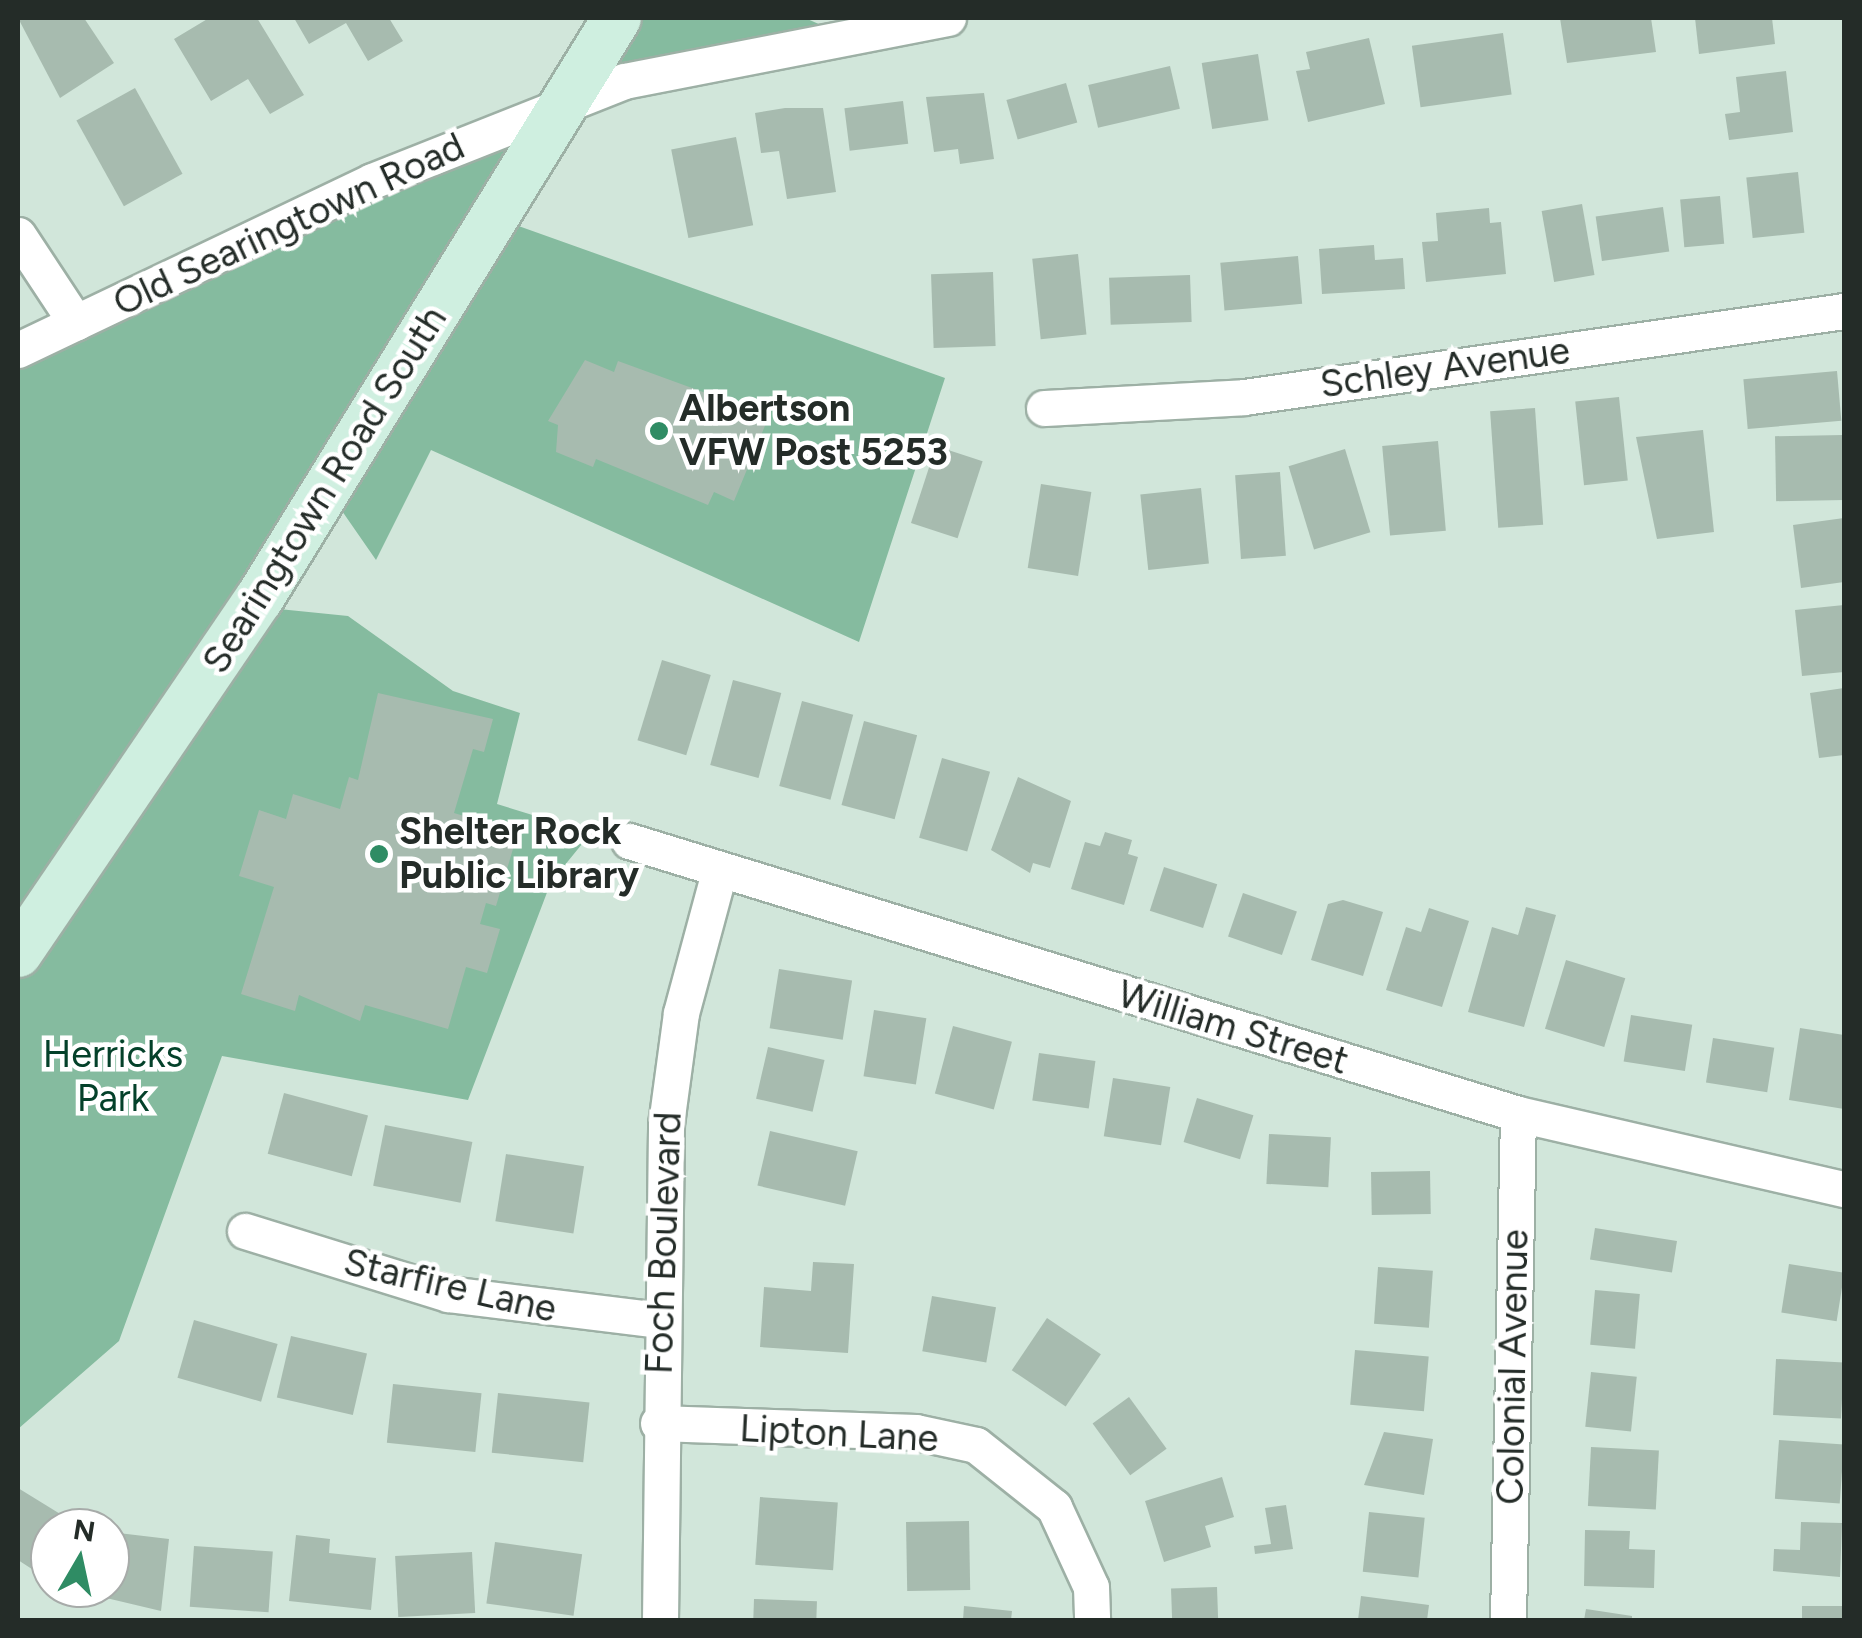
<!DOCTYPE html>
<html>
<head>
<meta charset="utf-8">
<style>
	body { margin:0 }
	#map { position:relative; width:1862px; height:1638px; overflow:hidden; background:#d1e6da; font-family:Figtree,sans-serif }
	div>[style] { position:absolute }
	.green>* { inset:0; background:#85bb9f }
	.building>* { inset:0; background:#a7bbaf; transform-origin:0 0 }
	.roads { filter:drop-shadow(2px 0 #9db0a5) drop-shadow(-2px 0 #9db0a5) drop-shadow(0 2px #9db0a5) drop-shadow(0 -2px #9db0a5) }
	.minor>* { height:35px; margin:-17.5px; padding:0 17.5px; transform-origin:17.5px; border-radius:17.5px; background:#fff }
	.secondary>* { height:48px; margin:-24px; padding:0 24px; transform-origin:24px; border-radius:24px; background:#cfefe0 }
	.dots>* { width:28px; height:28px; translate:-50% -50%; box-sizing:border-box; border:5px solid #fff; border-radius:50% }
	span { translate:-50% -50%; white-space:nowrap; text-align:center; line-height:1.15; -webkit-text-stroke:9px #fff; paint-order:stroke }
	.street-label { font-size:38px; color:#242c28 }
	.poi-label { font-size:38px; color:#242c28; font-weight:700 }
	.left { translate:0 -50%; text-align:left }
	.park-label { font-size:38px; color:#04412a }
	.frame { position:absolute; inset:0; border:20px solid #242c28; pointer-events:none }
	.north { position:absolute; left:30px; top:1508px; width:100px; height:100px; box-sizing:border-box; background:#fff; border:2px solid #a7aba9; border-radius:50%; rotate:9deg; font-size:28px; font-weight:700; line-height:40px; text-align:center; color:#242c28 }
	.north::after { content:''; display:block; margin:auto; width:35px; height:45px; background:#2f8c64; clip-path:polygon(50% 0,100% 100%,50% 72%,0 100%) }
</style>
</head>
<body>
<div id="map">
	<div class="green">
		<div style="clip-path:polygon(622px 18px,805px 18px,837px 32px,572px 96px)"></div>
		<div style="clip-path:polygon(563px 105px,496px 218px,945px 378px,859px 642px,431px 450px,376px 560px,333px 498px,269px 608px,348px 616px,453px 691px,520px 713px,497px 804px,591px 833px,551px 882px,468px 1100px,222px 1056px,119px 1341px,18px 1429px,18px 350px)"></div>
	</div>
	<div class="building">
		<div style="clip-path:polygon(18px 18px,84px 18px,114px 63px,60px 98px)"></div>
		<div style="clip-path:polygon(209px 18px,257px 18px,304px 95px,270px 114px,248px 79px,211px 101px,174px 39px)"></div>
		<div style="clip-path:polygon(294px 18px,389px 18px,403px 41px,368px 61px,346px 23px,309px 44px)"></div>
		<div style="clip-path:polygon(1560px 18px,1651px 18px,1656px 52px,1567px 63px)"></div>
		<div style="clip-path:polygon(1695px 18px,1772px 18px,1775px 44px,1699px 54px)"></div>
		<div style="left:1503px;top:33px;width:62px;height:92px;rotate:82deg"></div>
		<div style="clip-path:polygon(1369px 38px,1385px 104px,1308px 122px,1296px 71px,1310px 69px,1306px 52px)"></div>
		<div style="left:1258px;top:54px;width:67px;height:57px;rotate:81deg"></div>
		<div style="left:1170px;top:66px;width:44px;height:84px;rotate:77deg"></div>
		<div style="clip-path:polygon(1786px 71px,1793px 132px,1729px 140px,1725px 114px,1740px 112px,1736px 77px)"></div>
		<div style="left:1066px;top:83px;width:41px;height:62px;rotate:74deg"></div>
		<div style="left:135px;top:88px;width:98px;height:67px;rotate:61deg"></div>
		<div style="clip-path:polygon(984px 93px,994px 159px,960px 164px,958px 149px,934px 152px,926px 97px)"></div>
		<div style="left:903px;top:101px;width:43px;height:59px;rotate:83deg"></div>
		<div style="clip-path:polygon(785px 108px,823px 108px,836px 192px,787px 199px,779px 151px,761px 153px,755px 113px)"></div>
		<div style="left:736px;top:137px;width:90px;height:66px;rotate:79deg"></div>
		<div style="left:1798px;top:172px;width:61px;height:52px;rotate:84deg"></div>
		<div style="left:1720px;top:196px;width:48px;height:40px;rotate:85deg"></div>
		<div style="left:1582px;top:204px;width:72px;height:41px;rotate:80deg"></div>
		<div style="left:1663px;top:207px;width:45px;height:68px;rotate:82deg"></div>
		<div style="clip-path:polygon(1489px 208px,1490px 223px,1501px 222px,1506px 274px,1426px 282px,1422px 242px,1438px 241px,1436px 213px)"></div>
		<div style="clip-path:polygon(1374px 245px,1375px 260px,1403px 258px,1405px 289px,1322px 294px,1319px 249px)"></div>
		<div style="left:1078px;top:254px;width:81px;height:46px;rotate:84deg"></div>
		<div style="left:1298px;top:256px;width:48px;height:78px;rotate:85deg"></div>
		<div style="left:993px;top:272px;width:74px;height:62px;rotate:88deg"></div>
		<div style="left:1190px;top:275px;width:47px;height:81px;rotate:88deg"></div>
		<div style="clip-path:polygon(585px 360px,614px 372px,618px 361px,769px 416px,734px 501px,714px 492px,708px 505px,596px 459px,593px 467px,556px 452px,558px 425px,548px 421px)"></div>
		<div style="left:1837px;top:371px;width:50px;height:94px;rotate:85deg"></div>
		<div style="left:1619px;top:397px;width:84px;height:44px;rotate:84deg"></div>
		<div style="left:1535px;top:408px;width:117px;height:45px;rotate:86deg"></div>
		<div style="clip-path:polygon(1703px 430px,1714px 532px,1657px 539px,1636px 437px)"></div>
		<div style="left:1843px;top:435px;width:65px;height:68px;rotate:89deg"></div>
		<div style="left:1438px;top:441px;width:90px;height:56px;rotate:85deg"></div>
		<div style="left:936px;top:446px;width:49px;height:81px;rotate:18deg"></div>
		<div style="left:1345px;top:449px;width:87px;height:59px;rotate:73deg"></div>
		<div style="left:1280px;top:472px;width:84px;height:45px;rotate:86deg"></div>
		<div style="left:1041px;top:484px;width:51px;height:85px;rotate:9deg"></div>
		<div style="left:1201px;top:488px;width:76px;height:61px;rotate:84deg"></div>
		<div style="clip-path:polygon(1844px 518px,1844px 582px,1801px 588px,1793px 525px)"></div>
		<div style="clip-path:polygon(1844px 605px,1844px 672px,1802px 676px,1795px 610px)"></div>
		<div style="left:662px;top:660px;width:51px;height:84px;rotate:17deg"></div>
		<div style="left:733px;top:680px;width:50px;height:88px;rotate:15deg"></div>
		<div style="clip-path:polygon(1844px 688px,1844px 755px,1819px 758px,1810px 693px)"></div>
		<div style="clip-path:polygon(378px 693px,493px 719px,484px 752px,473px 749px,454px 813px,518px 832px,496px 906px,486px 903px,480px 924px,500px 929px,487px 973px,466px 967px,448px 1029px,365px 1005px,360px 1021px,299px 995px,295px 1011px,241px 994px,274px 887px,239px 876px,259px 810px,286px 819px,293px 794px,340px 809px,349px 777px,358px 780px)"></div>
		<div style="left:802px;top:701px;width:53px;height:88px;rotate:15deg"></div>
		<div style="left:864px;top:721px;width:55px;height:87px;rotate:15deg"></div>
		<div style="left:942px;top:758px;width:50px;height:83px;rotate:16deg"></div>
		<div style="clip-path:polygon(1018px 777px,1071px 801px,1050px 868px,1033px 863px,1030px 873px,991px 850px)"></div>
		<div style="clip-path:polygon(1105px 832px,1132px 840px,1128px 854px,1138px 857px,1124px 905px,1071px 889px,1085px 842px,1100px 846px)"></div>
		<div style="left:1164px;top:867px;width:56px;height:46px;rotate:18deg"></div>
		<div style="left:1243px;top:893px;width:57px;height:46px;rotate:19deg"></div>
		<div style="clip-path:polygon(1343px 900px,1383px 912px,1363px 976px,1311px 960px,1328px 904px)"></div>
		<div style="clip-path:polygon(1526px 907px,1556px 915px,1524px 1027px,1468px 1012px,1492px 927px,1518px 935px)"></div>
		<div style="clip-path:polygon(1429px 908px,1469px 921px,1442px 1007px,1386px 990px,1406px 927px,1421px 932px)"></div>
		<div style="left:1566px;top:960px;width:62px;height:72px;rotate:17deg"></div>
		<div style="left:779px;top:969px;width:74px;height:60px;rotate:9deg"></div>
		<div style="left:874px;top:1010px;width:53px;height:67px;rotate:9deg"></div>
		<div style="left:1631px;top:1015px;width:62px;height:47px;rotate:9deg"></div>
		<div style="left:953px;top:1026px;width:61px;height:70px;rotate:15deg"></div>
		<div style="clip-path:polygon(1800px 1028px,1844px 1035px,1844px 1109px,1789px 1100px)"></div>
		<div style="left:1713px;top:1038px;width:62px;height:45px;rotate:9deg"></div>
		<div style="left:768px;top:1047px;width:58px;height:53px;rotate:13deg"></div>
		<div style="left:1039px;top:1053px;width:57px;height:48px;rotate:8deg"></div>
		<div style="left:1113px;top:1078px;width:58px;height:59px;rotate:9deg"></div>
		<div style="left:284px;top:1093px;width:87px;height:63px;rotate:15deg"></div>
		<div style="left:1197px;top:1098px;width:59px;height:46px;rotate:17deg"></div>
		<div style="left:385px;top:1125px;width:89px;height:62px;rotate:11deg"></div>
		<div style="left:770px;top:1131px;width:90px;height:56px;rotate:13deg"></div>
		<div style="left:1269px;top:1134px;width:62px;height:50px;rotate:3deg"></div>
		<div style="left:506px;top:1154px;width:79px;height:68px;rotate:9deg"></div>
		<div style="left:1430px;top:1171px;width:43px;height:59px;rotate:89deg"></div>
		<div style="left:1595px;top:1228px;width:83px;height:32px;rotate:9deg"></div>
		<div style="clip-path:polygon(813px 1262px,854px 1264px,848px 1353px,760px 1347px,764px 1287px,811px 1291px)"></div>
		<div style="left:1789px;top:1264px;width:56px;height:49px;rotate:9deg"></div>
		<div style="left:1378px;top:1267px;width:55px;height:57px;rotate:4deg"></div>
		<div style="left:1595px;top:1290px;width:45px;height:55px;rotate:5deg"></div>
		<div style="left:932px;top:1296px;width:65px;height:56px;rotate:10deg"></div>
		<div style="left:1047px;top:1318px;width:65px;height:63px;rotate:34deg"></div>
		<div style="left:194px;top:1320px;width:87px;height:60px;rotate:16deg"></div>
		<div style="left:291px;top:1336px;width:78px;height:63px;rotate:13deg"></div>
		<div style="left:1355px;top:1350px;width:74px;height:55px;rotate:5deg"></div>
		<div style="left:1776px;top:1359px;width:68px;height:56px;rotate:3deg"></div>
		<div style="left:1591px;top:1372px;width:46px;height:55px;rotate:6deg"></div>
		<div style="left:393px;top:1384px;width:89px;height:59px;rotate:6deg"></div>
		<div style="left:498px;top:1393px;width:92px;height:60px;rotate:6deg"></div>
		<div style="left:1129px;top:1397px;width:64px;height:45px;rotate:54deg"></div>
		<div style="clip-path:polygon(1384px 1432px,1433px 1439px,1424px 1495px,1364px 1485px)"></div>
		<div style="left:1779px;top:1440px;width:65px;height:59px;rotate:4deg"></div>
		<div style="left:1591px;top:1447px;width:68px;height:59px;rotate:3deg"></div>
		<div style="clip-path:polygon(1222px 1477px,1234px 1517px,1205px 1526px,1211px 1547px,1164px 1562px,1145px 1501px)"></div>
		<div style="clip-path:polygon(18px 1488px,70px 1520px,50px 1528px,38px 1573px,18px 1560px)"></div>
		<div style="left:760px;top:1497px;width:78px;height:68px;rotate:4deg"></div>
		<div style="clip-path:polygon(1286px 1505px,1293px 1549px,1255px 1554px,1254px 1546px,1271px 1544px,1265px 1508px)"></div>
		<div style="left:1369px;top:1512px;width:56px;height:60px;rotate:6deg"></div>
		<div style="left:969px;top:1521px;width:69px;height:63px;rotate:89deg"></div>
		<div style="clip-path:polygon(1801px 1522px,1842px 1523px,1840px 1577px,1773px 1571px,1774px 1549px,1800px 1550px)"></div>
		<div style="clip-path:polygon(1585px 1530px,1630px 1531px,1629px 1549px,1655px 1550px,1654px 1588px,1584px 1586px)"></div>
		<div style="clip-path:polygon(110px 1532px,169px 1539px,161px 1611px,81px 1592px,110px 1588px)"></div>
		<div style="clip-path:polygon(296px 1535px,330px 1539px,329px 1553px,376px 1558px,371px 1610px,289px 1601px)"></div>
		<div style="left:495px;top:1542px;width:88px;height:62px;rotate:8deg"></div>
		<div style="left:194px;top:1546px;width:79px;height:61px;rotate:4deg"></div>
		<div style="left:472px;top:1552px;width:61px;height:77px;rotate:87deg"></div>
		<div style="left:1217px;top:1587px;width:33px;height:46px;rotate:88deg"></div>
		<div style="clip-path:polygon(1361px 1596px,1429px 1605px,1427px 1620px,1358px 1620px)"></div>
		<div style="left:754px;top:1599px;width:63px;height:21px;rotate:2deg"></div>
		<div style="clip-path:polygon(964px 1606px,1012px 1611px,1011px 1620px,963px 1620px)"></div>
		<div style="left:1802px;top:1606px;width:42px;height:14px"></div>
		<div style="clip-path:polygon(1586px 1609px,1632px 1616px,1632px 1620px,1584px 1620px)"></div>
	</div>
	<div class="roads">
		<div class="minor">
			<div style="left:18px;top:235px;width:105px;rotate:56.6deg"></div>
			<div style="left:18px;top:350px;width:392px;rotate:-25.5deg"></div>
			<div style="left:372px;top:181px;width:271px;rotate:-21.6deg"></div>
			<div style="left:624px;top:81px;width:330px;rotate:-11deg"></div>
			<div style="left:1044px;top:408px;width:200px;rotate:-3.1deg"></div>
			<div style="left:1244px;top:397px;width:606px;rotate:-8.16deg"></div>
			<div style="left:629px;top:841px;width:930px;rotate:17.07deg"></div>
			<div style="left:1518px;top:1114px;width:335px;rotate:13deg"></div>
			<div style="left:245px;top:1231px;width:213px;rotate:17.2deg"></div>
			<div style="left:448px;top:1294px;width:213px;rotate:7deg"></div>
			<div style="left:658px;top:1423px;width:258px;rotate:2deg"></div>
			<div style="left:916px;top:1432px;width:61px;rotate:12.2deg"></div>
			<div style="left:976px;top:1445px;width:100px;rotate:38.5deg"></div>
			<div style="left:1054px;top:1507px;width:88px;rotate:65.2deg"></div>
			<div style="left:1091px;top:1587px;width:33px;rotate:88deg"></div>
			<div style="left:660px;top:1620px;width:496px;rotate:-89.3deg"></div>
			<div style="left:666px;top:1124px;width:112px;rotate:-82.3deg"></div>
			<div style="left:681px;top:1013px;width:146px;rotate:-74.9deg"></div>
			<div style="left:1508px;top:1620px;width:506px;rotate:-88.87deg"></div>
		</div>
		<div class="secondary">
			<div style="left:18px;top:953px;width:428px;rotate:-55.8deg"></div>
			<div style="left:259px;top:599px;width:682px;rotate:-58.36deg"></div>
		</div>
	</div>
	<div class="dots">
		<div style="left:659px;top:431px;background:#2f8c64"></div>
		<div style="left:379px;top:854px;background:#2f8c64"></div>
	</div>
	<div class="street-label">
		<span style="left:289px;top:225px;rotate:-25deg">Old Searingtown Road</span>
		<span style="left:1445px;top:368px;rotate:-8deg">Schley Avenue</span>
		<span style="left:325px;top:490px;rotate:-58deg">Searingtown Road South</span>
		<span style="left:1233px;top:1028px;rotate:17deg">William Street</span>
		<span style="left:664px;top:1243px;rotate:-88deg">Foch Boulevard</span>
		<span style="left:450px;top:1286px;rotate:13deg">Starfire Lane</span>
		<span style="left:1513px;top:1367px;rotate:-89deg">Colonial Avenue</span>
		<span style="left:839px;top:1434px;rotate:3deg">Lipton Lane</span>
	</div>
	<div class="poi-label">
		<span class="left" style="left:679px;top:431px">Albertson<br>VFW Post 5253</span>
		<span class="left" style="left:399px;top:854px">Shelter Rock<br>Public Library</span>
	</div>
	<div class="park-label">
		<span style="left:113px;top:1077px">Herricks<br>Park</span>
	</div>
	<div class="frame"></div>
	<div class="north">N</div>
</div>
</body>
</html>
